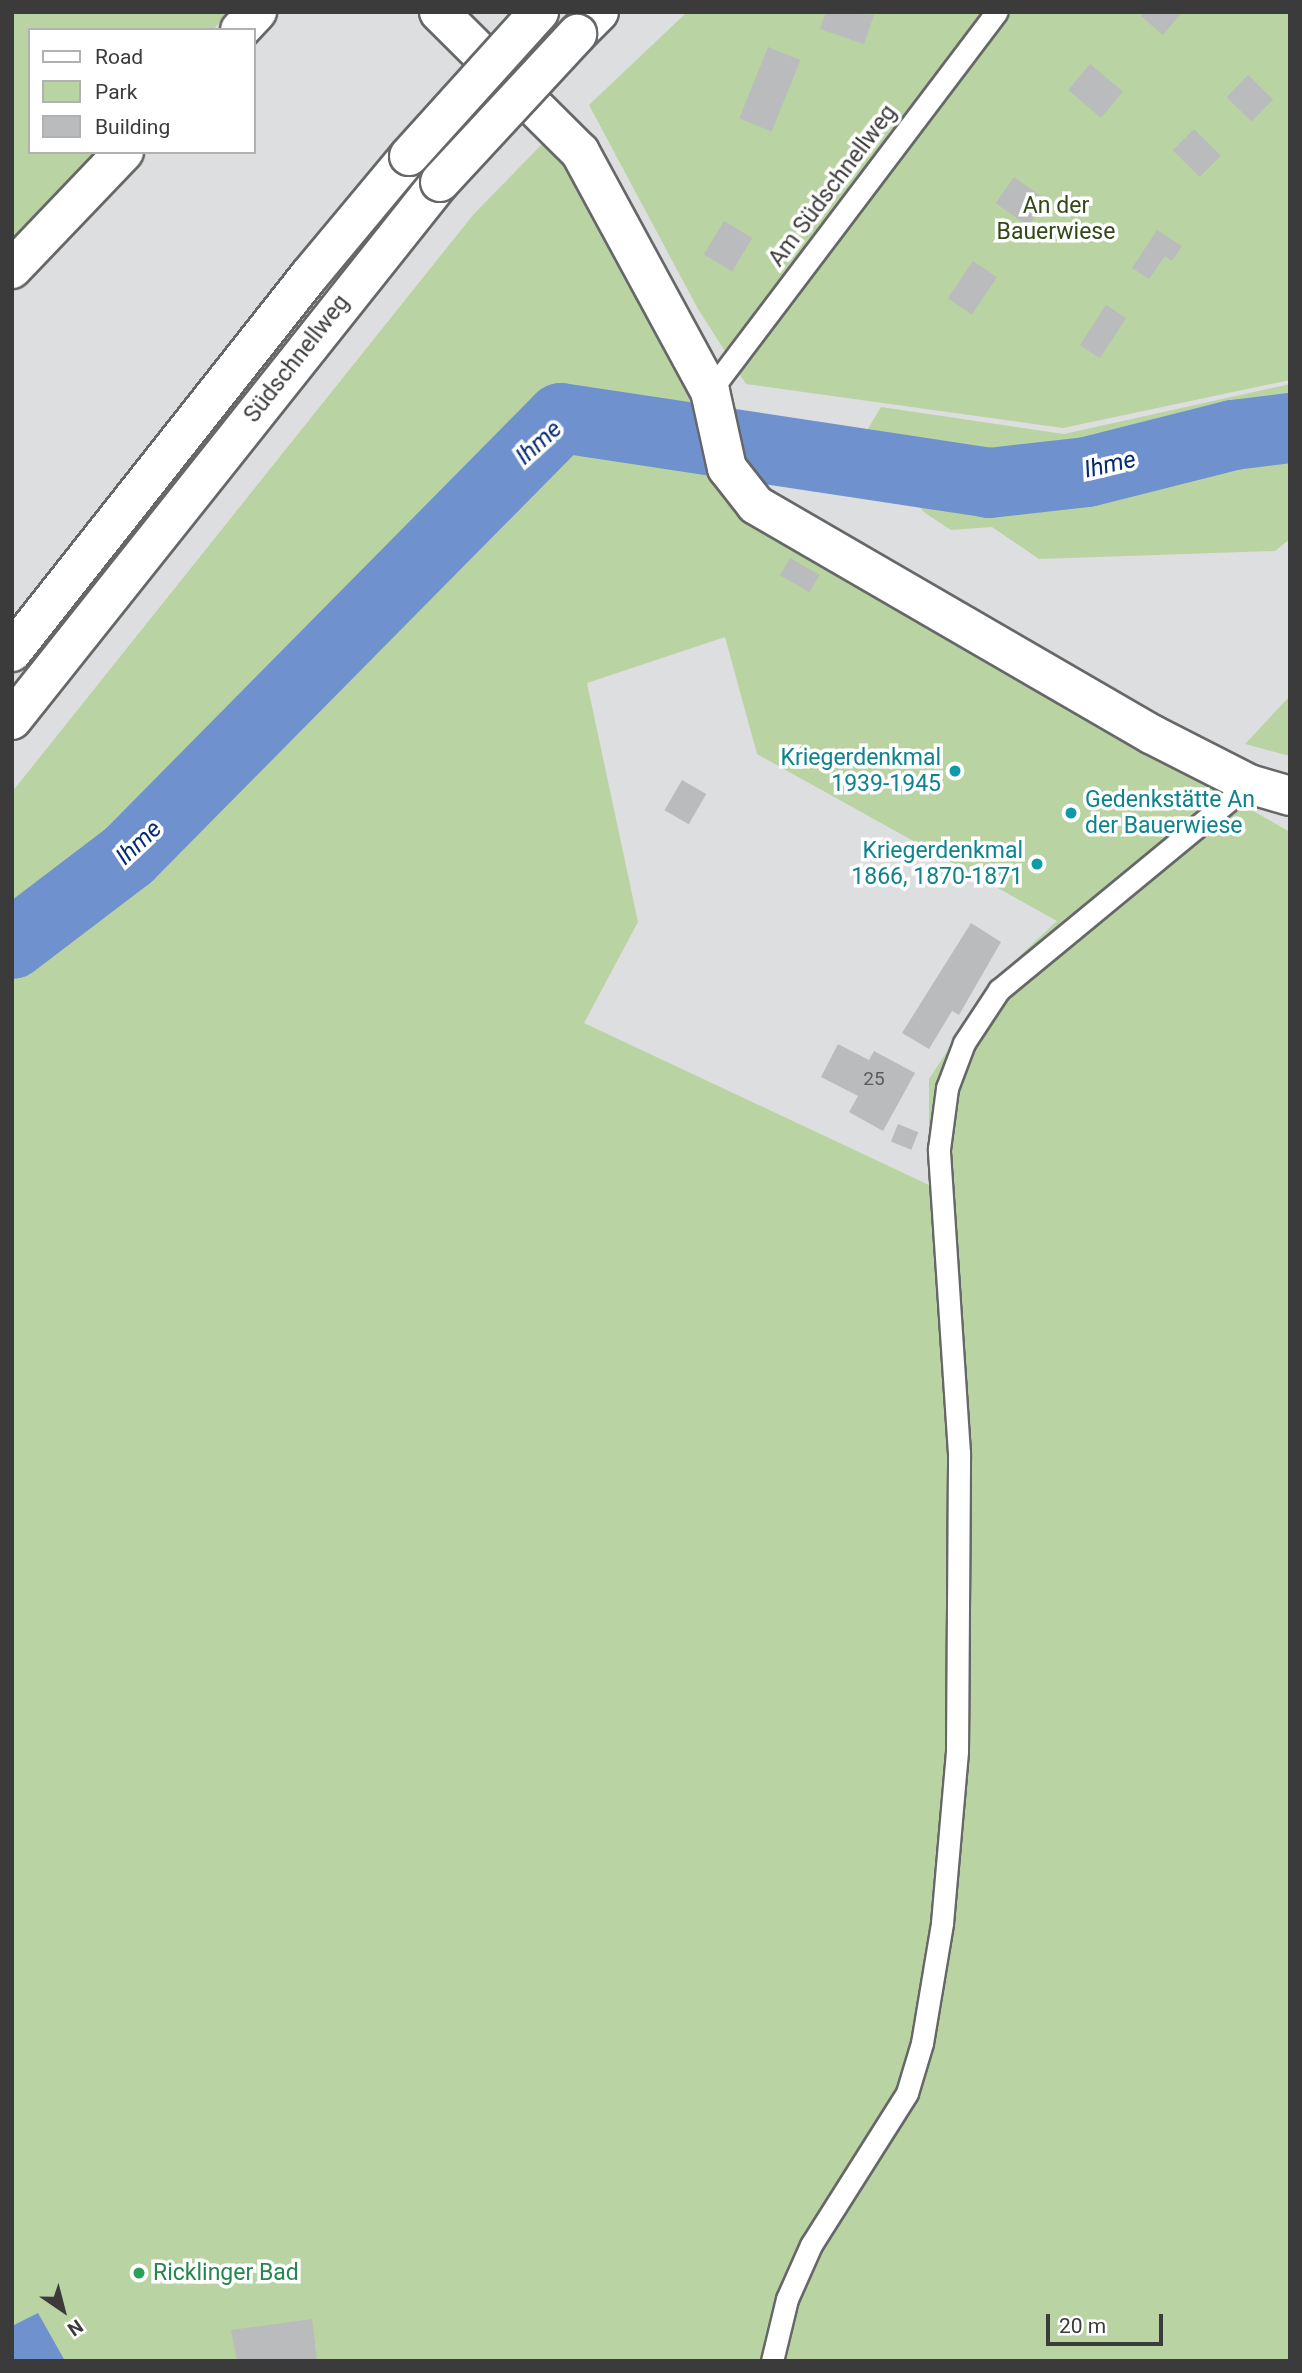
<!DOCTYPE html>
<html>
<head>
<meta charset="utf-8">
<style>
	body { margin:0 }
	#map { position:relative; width:1302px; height:2373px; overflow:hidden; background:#dddee0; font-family:Roboto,sans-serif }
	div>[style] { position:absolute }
	.green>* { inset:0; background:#bad3a3 }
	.water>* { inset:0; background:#6f91ce }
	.river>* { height:70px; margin:-35px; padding:0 35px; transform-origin:35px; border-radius:35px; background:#6f91ce }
	.building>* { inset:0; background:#babbbc; transform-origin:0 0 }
	.roads { filter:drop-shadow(2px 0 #666768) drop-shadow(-2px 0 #666768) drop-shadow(0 2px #666768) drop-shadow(0 -2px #666768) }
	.lane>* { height:21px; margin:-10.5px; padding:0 10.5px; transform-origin:10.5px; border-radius:10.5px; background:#fff }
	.street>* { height:38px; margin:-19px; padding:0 19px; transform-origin:19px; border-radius:19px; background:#fff }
	.highway>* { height:38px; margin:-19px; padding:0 19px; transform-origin:19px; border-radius:19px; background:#fff }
	.bridges { filter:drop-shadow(2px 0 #666768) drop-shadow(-2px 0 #666768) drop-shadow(0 2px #666768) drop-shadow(0 -2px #666768) }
	.highway-bridge>* { height:38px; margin:-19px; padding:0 19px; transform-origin:19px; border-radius:19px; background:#fff }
	.dots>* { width:19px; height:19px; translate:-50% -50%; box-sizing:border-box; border:4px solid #fff; border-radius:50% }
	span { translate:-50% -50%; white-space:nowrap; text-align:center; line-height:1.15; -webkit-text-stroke:7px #fff; paint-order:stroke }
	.number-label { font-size:19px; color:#5b5b5c }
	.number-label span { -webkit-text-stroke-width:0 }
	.street-label { font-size:23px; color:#3b3b3c }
	.park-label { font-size:23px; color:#324818 }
	.culture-label { font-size:23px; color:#0d838f }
	.right { translate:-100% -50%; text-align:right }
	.left { translate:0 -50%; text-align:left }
	.leisure-label { font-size:23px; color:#27864d }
	.water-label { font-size:24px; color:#062b73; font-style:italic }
	.frame { position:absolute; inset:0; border:14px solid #3b3b3c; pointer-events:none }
	.legend { position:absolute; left:28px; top:28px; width:228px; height:126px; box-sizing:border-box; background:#fff; border:2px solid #b1b1b1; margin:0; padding:9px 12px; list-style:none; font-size:21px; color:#3b3b3c }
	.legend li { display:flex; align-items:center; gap:14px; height:35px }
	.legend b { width:35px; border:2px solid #b1b1b1 }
	.north { position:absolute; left:28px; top:2275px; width:70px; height:70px; -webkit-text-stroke:5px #fff; paint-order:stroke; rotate:145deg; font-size:19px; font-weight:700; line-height:28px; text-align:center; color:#3b3b3c }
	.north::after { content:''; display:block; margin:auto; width:24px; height:32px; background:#3b3b3c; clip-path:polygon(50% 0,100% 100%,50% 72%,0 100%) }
	.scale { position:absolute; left:1046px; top:2314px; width:117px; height:32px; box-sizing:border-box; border:4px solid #3b3b3c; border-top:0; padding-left:9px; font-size:21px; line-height:24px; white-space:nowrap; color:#3b3b3c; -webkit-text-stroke:5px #fff; paint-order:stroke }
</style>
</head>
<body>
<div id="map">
	<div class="green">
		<div style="clip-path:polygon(12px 12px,229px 12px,213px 30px,30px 30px,30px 152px,99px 152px,12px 244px)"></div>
		<div style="clip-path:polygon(687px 12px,1290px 12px,1290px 380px,1063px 428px,746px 384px,698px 309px,589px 105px)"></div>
		<div style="clip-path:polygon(evenodd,546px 140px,564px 162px,695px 402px,714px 485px,741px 516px,1290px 832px,1290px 2361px,12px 2361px,12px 792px,473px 215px,546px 140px,725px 637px,757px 754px,1057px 921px,993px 981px,929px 1079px,929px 1185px,584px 1023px,638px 922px,587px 683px,725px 637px)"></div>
		<div style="clip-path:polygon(1290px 384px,1290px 421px,1230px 427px,1085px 467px,988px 476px,854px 452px,881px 407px,1064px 434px)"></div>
		<div style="clip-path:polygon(1290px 438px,1290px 539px,1275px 551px,1039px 559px,992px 527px,951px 530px,925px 513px,891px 477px,993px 491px,1089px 481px,1230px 446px)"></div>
		<div style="clip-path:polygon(1290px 696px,1290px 756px,1245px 744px)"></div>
	</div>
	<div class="water">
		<div style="clip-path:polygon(38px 2313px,65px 2361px,12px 2361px,12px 2326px)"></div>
	</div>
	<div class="river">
		<div style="left:12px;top:944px;width:146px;rotate:-37.2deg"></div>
		<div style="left:128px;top:856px;width:616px;rotate:-45.33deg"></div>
		<div style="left:561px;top:418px;width:433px;rotate:8.6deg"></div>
		<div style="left:989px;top:483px;width:99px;rotate:-6.4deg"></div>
		<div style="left:1087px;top:472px;width:151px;rotate:-14.2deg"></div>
		<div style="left:1233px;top:435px;width:57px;rotate:-7deg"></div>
	</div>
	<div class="building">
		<div style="clip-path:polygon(826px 12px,874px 15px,864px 44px,820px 29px)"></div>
		<div style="clip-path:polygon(1144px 12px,1182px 12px,1163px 35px,1141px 16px)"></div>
		<div style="left:768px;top:47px;width:35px;height:77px;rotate:22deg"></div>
		<div style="left:1090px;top:64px;width:43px;height:34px;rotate:40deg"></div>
		<div style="left:1248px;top:75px;width:35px;height:31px;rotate:44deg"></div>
		<div style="left:1194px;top:129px;width:38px;height:30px;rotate:45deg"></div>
		<div style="left:1014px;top:177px;width:40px;height:32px;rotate:35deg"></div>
		<div style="left:724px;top:221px;width:33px;height:39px;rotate:31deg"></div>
		<div style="clip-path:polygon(1157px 230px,1182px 246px,1172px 261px,1165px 256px,1149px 279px,1132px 268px)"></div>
		<div style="left:973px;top:261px;width:29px;height:45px;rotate:34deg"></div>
		<div style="left:1106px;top:305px;width:24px;height:48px;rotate:33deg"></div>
		<div style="left:790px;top:558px;width:34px;height:20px;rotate:30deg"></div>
		<div style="left:682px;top:780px;width:28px;height:35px;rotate:30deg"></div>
		<div style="clip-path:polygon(971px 923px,1001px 942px,959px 1015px,952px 1011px,929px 1049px,902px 1033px)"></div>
		<div style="clip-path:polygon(838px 1044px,869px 1060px,874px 1051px,915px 1073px,883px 1131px,849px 1112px,858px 1096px,821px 1077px)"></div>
		<div style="left:898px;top:1124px;width:22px;height:19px;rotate:22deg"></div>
		<div style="clip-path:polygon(312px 2319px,317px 2361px,237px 2361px,231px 2330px)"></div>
	</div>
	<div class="roads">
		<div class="lane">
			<div style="left:710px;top:391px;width:475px;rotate:-52.9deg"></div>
			<div style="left:772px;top:2361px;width:64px;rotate:-76.4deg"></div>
			<div style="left:787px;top:2299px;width:59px;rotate:-66deg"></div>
			<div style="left:811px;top:2245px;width:180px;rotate:-57.7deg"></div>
			<div style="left:907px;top:2093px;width:52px;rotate:-73.3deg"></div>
			<div style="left:922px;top:2043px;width:122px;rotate:-80.5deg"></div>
			<div style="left:942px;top:1923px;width:173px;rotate:-85deg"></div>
			<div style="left:957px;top:1751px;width:298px;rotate:-89.6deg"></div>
			<div style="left:959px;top:1453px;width:305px;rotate:-93.8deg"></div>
			<div style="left:939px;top:1149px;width:62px;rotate:-82.5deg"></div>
			<div style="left:947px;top:1088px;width:48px;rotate:-69.3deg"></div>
			<div style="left:964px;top:1043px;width:64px;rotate:-56.6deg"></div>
			<div style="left:999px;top:990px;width:324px;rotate:-39.5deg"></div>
		</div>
		<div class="street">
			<div style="left:439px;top:12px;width:199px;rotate:44.8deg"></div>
			<div style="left:580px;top:152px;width:272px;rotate:61.5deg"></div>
			<div style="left:710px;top:391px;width:79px;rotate:77.6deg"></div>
			<div style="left:727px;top:468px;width:47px;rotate:51.9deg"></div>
			<div style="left:756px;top:505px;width:457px;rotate:30.1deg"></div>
			<div style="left:1151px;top:734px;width:110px;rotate:27deg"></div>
			<div style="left:1249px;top:784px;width:43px;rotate:16.3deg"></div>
			<div style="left:240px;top:30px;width:25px;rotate:-47deg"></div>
			<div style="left:12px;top:269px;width:162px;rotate:-46.3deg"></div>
		</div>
		<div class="highway">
			<div style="left:577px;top:34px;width:31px;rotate:-45deg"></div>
			<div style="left:12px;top:652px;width:479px;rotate:-51.7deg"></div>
			<div style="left:309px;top:276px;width:156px;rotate:-50.2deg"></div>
			<div style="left:12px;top:720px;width:687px;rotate:-51.5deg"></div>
		</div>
	</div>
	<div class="bridges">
		<div class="highway-bridge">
			<div style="left:409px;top:156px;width:194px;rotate:-47.9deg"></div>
			<div style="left:440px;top:182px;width:202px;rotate:-47.2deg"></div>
		</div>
	</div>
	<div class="dots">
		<div style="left:955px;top:771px;background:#0f9aa8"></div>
		<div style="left:1071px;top:813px;background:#0f9aa8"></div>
		<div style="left:1037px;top:864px;background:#0f9aa8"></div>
		<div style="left:139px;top:2273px;background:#2e9e5b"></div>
	</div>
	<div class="number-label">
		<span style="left:874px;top:1079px">25</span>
	</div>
	<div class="street-label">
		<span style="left:833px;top:186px;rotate:-53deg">Am Südschnellweg</span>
		<span style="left:297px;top:359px;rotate:-52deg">Südschnellweg</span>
	</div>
	<div class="park-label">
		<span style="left:1056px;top:219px">An der<br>Bauerwiese</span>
	</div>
	<div class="culture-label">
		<span class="right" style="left:941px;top:771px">Kriegerdenkmal<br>1939-1945</span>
		<span class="left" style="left:1085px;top:813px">Gedenkstätte An<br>der Bauerwiese</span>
		<span class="right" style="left:1023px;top:864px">Kriegerdenkmal<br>1866, 1870-1871</span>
	</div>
	<div class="leisure-label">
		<span class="left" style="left:153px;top:2273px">Ricklinger Bad</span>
	</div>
	<div class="water-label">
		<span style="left:539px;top:443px;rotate:-42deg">Ihme</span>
		<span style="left:1110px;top:465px;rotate:-13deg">Ihme</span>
		<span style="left:139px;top:843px;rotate:-43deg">Ihme</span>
	</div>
	<div class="frame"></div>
	<ul class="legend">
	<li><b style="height:9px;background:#fff"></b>Road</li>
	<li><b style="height:19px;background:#bad3a3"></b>Park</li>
	<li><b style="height:19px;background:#babbbc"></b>Building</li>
	</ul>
	<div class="north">N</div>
	<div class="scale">20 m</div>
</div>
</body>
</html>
